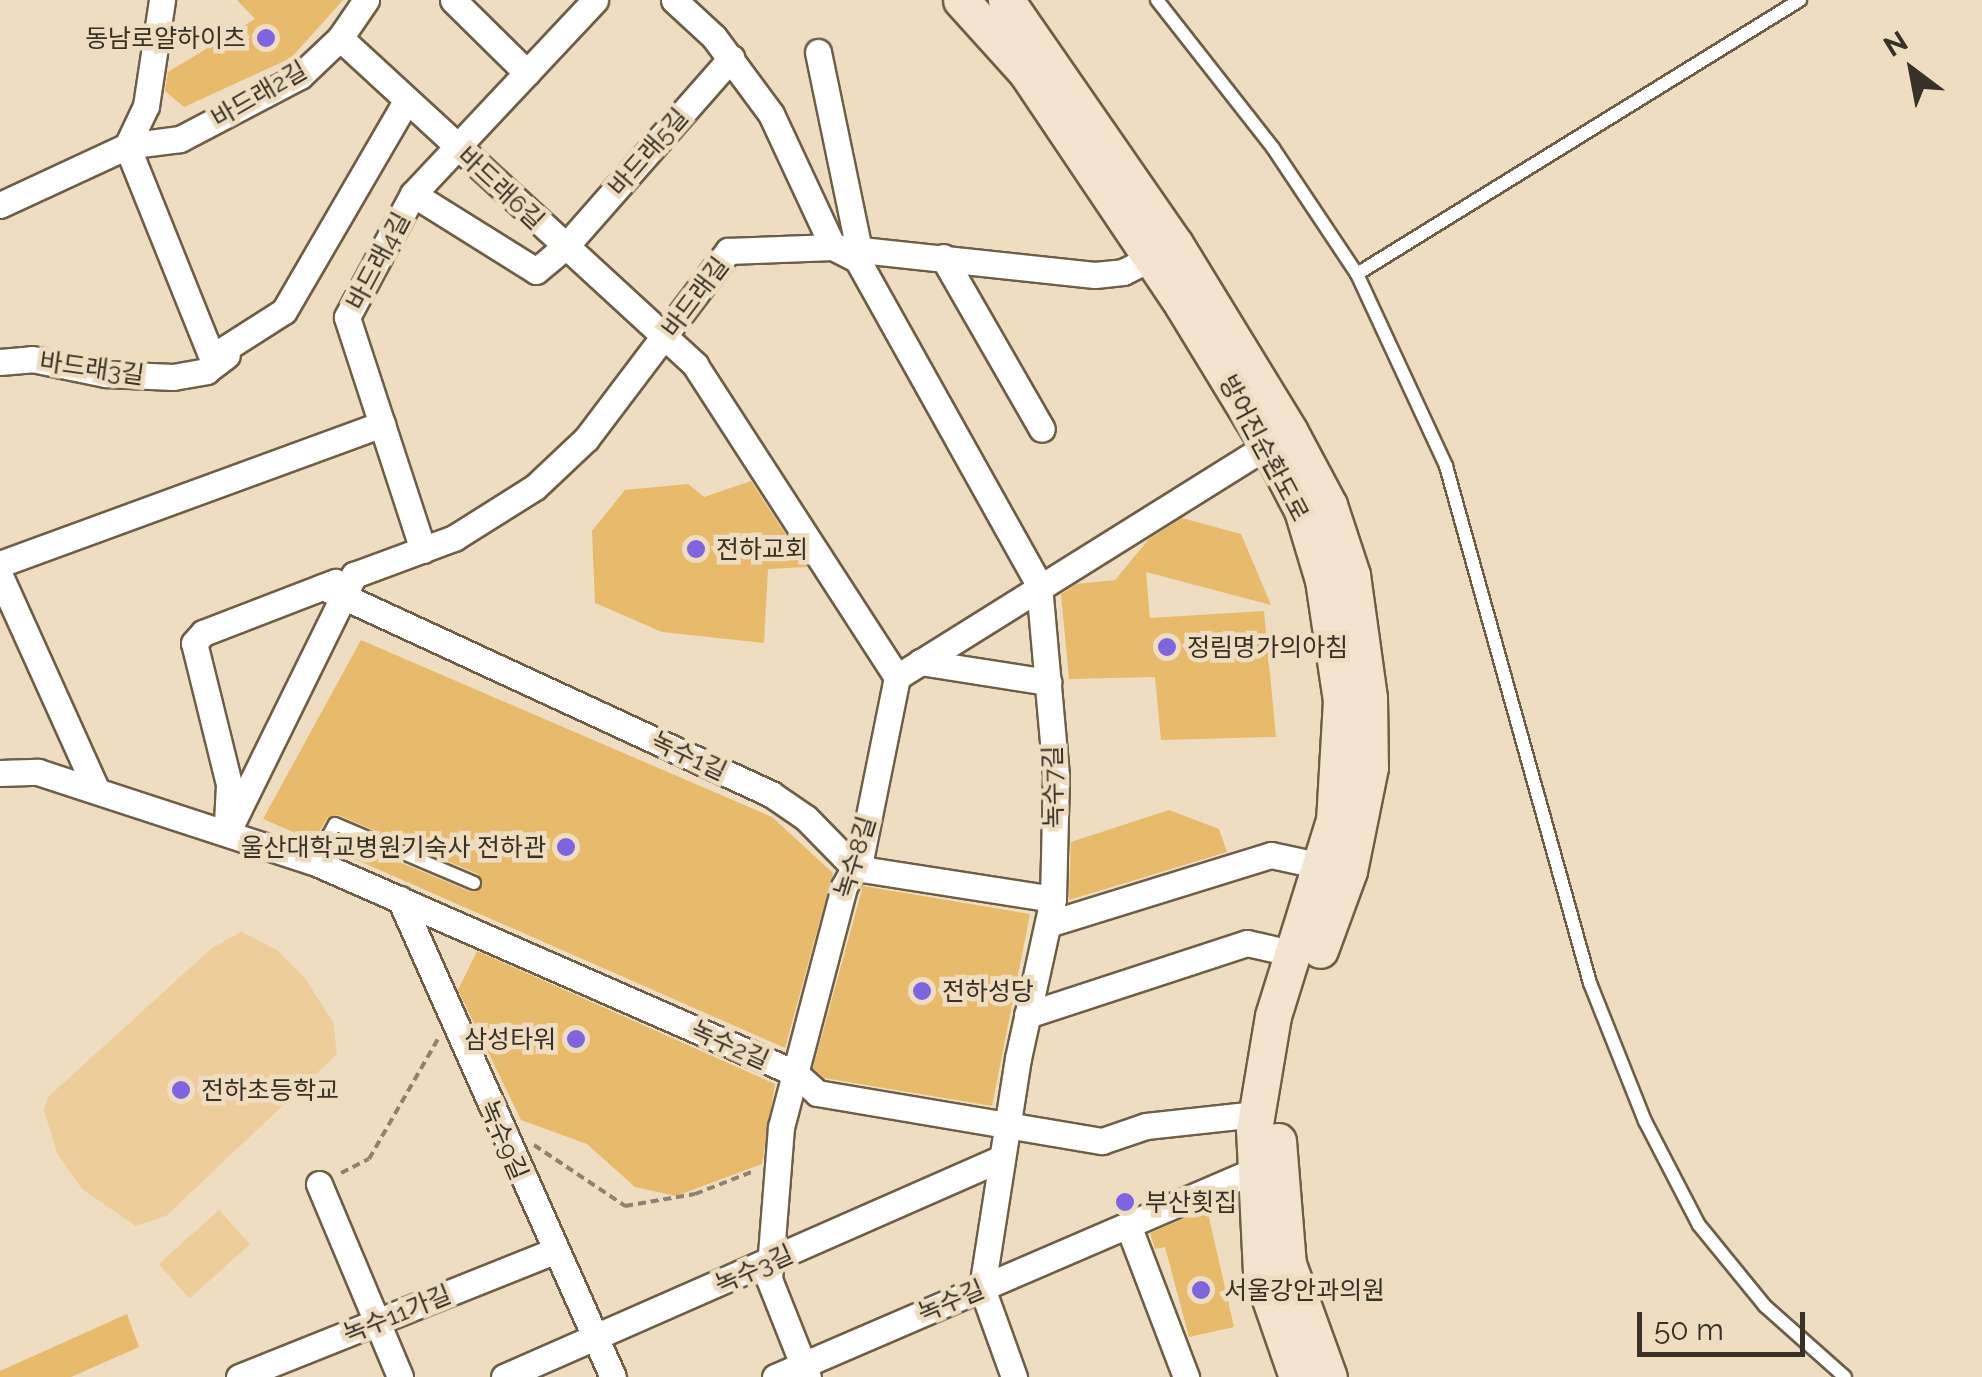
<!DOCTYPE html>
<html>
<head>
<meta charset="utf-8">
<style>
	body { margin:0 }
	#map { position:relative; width:1982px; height:1377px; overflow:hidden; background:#eeddc1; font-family:Raleway,"Noto Sans KR",sans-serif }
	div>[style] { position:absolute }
	.green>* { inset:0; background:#edcd99; transform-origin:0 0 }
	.building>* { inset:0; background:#e8ba6c }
	.path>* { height:4px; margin-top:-2px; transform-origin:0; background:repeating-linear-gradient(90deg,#8f8370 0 8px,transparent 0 13px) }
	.roads { filter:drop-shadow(2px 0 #6d5e45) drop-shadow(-2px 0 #6d5e45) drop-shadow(0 2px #6d5e45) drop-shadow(0 -2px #6d5e45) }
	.service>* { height:12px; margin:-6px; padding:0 6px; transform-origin:6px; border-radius:6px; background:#fff }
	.minor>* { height:25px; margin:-12.5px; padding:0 12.5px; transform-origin:12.5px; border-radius:12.5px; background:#fff }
	.secondary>* { height:35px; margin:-17.5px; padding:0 17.5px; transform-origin:17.5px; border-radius:17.5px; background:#f2e4ce }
	.dots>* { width:28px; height:28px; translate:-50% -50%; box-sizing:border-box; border:5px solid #eeddc1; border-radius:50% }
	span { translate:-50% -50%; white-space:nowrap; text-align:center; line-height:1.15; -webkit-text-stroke:9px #eeddc1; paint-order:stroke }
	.poi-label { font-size:25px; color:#373126 }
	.right { translate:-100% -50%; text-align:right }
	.left { translate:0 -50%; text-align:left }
	.street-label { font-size:25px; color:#373126 }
	.north { position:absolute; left:1862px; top:20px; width:100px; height:100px; -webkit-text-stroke:8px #eeddc1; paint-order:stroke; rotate:328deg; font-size:28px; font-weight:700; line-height:40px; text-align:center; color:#373126 }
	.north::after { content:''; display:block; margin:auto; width:35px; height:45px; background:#373126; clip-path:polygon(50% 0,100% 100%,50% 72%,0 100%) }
	.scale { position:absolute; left:1637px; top:1312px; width:168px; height:45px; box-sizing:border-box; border:5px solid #373126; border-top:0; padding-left:12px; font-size:30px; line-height:35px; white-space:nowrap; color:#373126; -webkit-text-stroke:8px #eeddc1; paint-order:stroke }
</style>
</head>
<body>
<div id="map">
	<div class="green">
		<div style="clip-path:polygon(241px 932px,277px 950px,304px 977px,333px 1022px,337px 1054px,166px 1216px,136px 1226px,82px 1189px,57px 1153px,44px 1110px,48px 1097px,212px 948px)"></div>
		<div style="left:219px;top:1210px;width:46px;height:81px;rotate:48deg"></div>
	</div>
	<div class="building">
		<div style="clip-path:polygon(237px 0,343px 0,291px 58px,184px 107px,165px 91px,168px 72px,255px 19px)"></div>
		<div style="clip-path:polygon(751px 481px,807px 567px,768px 569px,764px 643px,662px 632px,595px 603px,592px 531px,625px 490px,688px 484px,704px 497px)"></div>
		<div style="clip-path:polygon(1182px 518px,1241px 534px,1271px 605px,1146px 572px,1150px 618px,1264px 611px,1276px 737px,1161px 740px,1155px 677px,1069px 679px,1061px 594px,1077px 584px,1115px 580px,1149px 539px)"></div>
		<div style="clip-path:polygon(361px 640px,772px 817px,833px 873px,785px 1048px,332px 849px,339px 837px,471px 892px,483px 886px,478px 874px,338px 815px,327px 818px,314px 841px,263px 819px)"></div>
		<div style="clip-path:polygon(1169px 810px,1219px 829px,1227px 852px,1069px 900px,1071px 842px)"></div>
		<div style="clip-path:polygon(863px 886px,1030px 914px,992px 1106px,824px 1078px,813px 1068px)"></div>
		<div style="clip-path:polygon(477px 951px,775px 1084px,762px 1164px,676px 1196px,635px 1187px,587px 1144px,521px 1120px,458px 990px)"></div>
		<div style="clip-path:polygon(1207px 1209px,1234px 1327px,1189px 1337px,1165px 1247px,1155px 1249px,1150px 1233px)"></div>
		<div style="clip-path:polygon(127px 1314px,139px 1347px,71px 1377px,0 1377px,0 1371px)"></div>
	</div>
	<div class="path">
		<div style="left:534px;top:1145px;width:110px;rotate:33.8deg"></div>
		<div style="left:625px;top:1206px;width:71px;rotate:-9.7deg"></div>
		<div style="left:695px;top:1194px;width:63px;rotate:-21.3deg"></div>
		<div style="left:341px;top:1173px;width:31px;rotate:-27deg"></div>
		<div style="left:369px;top:1159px;width:138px;rotate:-60.1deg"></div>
	</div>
	<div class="roads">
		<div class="service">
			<div style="left:1157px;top:0;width:188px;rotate:51.9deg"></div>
			<div style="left:1273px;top:148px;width:151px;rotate:56.3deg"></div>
			<div style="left:1357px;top:274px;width:212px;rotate:65.1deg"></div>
			<div style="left:1446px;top:466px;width:537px;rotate:74.44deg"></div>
			<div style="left:1590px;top:983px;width:149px;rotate:68.3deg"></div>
			<div style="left:1645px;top:1121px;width:117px;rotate:62.6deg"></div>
			<div style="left:1699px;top:1225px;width:104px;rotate:50.8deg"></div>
			<div style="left:1765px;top:1306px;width:107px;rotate:41.6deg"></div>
			<div style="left:1357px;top:274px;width:521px;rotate:-31.74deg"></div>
			<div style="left:314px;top:862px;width:43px;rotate:-61.1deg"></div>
			<div style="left:335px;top:824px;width:151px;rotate:23deg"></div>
		</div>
		<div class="minor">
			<div style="left:366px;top:0;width:46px;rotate:124.4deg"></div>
			<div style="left:340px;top:38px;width:55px;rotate:136.5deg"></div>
			<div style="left:300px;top:76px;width:136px;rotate:152.3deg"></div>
			<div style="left:180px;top:139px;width:53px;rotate:172.5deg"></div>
			<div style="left:127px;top:146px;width:227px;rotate:68.1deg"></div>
			<div style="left:212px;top:357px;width:85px;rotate:-32.6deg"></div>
			<div style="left:284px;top:311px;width:244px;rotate:-59.8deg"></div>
			<div style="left:453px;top:0;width:104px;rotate:44.6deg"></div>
			<div style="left:674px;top:0;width:54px;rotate:42.8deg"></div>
			<div style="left:714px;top:37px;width:96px;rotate:53.5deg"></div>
			<div style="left:771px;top:114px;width:147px;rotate:65deg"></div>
			<div style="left:833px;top:247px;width:27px;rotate:27deg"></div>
			<div style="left:857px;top:259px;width:373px;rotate:60.8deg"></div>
			<div style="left:1039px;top:585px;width:191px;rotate:84.9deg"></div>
			<div style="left:1056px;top:775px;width:124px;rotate:91.4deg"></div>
			<div style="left:1053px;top:899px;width:163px;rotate:102.4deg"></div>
			<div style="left:1018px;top:1058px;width:233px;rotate:98.9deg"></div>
			<div style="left:982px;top:1288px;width:95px;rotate:70.2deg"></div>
			<div style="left:340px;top:38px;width:483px;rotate:42.6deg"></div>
			<div style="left:695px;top:365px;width:372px;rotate:57.1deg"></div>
			<div style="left:897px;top:677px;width:183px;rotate:101.4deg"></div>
			<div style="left:861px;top:856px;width:35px;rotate:119deg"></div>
			<div style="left:844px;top:887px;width:248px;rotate:104.7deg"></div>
			<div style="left:781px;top:1127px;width:152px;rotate:94.5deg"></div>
			<div style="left:769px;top:1279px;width:105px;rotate:68.3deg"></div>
			<div style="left:818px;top:52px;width:202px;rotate:78.3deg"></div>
			<div style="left:413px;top:194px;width:145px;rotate:32deg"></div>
			<div style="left:536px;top:271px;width:38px;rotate:-40deg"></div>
			<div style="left:565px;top:247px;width:252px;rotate:-48.7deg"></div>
			<div style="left:0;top:205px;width:140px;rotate:-24.9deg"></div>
			<div style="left:127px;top:146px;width:44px;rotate:-64.6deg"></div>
			<div style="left:146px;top:106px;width:107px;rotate:-81.4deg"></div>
			<div style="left:943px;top:257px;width:198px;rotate:60.1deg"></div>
			<div style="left:0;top:362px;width:32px;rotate:-5deg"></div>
			<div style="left:32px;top:359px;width:76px;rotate:11.5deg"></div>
			<div style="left:106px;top:374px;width:67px;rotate:2.6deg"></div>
			<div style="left:173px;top:377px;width:34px;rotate:-10deg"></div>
			<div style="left:206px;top:371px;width:26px;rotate:-37deg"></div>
			<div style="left:423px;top:550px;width:245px;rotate:-108.1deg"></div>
			<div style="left:347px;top:317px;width:140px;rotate:-61.8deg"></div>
			<div style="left:413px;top:194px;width:266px;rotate:-46.8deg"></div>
			<div style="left:0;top:564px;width:407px;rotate:-20.1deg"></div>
			<div style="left:0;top:576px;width:236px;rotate:65.7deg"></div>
			<div style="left:323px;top:587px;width:494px;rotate:24.8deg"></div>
			<div style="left:771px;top:794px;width:42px;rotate:34.4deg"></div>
			<div style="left:806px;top:818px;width:70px;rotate:45.6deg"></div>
			<div style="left:855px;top:868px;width:200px;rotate:8.9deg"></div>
			<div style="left:920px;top:662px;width:130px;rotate:8.9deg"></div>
			<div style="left:897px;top:677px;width:438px;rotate:-32deg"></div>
			<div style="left:0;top:773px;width:38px;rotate:-2deg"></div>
			<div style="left:38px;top:772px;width:290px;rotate:18.1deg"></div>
			<div style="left:314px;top:862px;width:525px;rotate:23.69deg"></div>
			<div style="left:795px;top:1073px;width:30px;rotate:42deg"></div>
			<div style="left:817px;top:1093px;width:289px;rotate:9.6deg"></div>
			<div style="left:1102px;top:1141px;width:46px;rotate:-18.8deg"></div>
			<div style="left:1146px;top:1126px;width:111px;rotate:-6.2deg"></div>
			<div style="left:227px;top:823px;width:39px;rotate:-87deg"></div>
			<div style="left:229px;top:784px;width:145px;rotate:-103.9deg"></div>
			<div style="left:194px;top:643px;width:13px;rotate:-48deg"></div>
			<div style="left:203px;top:633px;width:142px;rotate:-21.1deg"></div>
			<div style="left:227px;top:833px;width:288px;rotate:-63.8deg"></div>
			<div style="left:354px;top:575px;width:107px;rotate:-20.3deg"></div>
			<div style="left:454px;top:538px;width:96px;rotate:-32.2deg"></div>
			<div style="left:535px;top:487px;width:70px;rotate:-43.3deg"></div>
			<div style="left:586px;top:439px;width:236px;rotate:-52.9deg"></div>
			<div style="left:728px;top:251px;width:105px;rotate:-2.2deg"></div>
			<div style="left:833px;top:247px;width:263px;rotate:6.1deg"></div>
			<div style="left:1095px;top:275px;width:28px;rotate:-6deg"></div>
			<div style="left:1123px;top:272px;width:47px;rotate:-26.6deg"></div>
			<div style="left:400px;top:899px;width:523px;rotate:65.98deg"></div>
			<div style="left:1048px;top:924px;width:233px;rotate:-17.2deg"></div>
			<div style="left:1271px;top:855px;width:52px;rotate:12.2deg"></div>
			<div style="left:1027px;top:1015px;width:231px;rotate:-18.1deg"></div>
			<div style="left:1247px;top:943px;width:49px;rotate:12.9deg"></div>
			<div style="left:319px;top:1184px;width:209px;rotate:67.2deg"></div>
			<div style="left:1128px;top:1225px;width:163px;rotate:69.1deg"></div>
			<div style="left:239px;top:1377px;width:339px;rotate:-21.8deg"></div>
			<div style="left:504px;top:1377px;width:544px;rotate:-23.74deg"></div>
			<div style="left:775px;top:1377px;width:520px;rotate:-23.31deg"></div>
		</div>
		<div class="secondary">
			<div style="left:961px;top:0;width:97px;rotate:47.9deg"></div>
			<div style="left:1026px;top:72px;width:282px;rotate:56.1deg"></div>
			<div style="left:1183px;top:306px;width:163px;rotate:58.6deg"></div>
			<div style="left:1268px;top:445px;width:73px;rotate:62.4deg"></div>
			<div style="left:1302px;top:510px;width:73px;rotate:73.3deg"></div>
			<div style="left:1323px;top:580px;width:121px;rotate:81.5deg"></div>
			<div style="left:1341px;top:700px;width:120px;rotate:93.3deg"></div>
			<div style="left:1334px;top:820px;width:205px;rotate:107.3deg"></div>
			<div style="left:1273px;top:1016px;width:115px;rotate:99.5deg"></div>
			<div style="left:1254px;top:1129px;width:144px;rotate:87.2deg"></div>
			<div style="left:1261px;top:1273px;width:110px;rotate:70.9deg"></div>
			<div style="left:1006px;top:0;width:297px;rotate:55.3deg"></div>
			<div style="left:1175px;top:244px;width:220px;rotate:58.5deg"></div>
			<div style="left:1290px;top:432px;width:83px;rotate:61.9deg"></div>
			<div style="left:1329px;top:505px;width:74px;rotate:71.8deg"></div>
			<div style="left:1352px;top:575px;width:124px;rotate:82.1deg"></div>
			<div style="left:1369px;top:698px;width:69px;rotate:89.2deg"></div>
			<div style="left:1370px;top:767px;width:106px;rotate:101.4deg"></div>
			<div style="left:1349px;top:871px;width:84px;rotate:110.2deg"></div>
			<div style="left:1278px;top:1141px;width:123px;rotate:85.4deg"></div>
			<div style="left:1288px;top:1264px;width:120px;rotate:70.1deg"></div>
		</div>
	</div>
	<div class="dots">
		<div style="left:266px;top:38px;background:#7e64df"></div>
		<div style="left:696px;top:549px;background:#7e64df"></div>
		<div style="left:1167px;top:647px;background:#7e64df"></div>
		<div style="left:566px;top:847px;background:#7e64df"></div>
		<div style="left:922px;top:991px;background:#7e64df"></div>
		<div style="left:576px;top:1039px;background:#7e64df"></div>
		<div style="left:181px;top:1090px;background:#7e64df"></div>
		<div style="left:1125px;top:1202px;background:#7e64df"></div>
		<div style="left:1201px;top:1290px;background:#7e64df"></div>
	</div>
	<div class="poi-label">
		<span class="right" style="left:246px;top:38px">동남로얄하이츠</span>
		<span class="left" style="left:716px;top:549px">전하교회</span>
		<span class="left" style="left:1187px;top:647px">정림명가의아침</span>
		<span class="right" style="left:546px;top:847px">울산대학교병원기숙사 전하관</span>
		<span class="left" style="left:942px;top:991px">전하성당</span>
		<span class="right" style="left:556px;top:1039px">삼성타워</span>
		<span class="left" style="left:201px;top:1090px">전하초등학교</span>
		<span class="left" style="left:1145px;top:1202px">부산횟집</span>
		<span class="left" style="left:1224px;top:1290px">서울강안과의원</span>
	</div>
	<div class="street-label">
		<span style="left:259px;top:94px;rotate:-30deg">바드래2길</span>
		<span style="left:648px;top:152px;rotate:-49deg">바드래5길</span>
		<span style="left:501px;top:188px;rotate:43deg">바드래6길</span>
		<span style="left:378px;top:261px;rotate:-62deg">바드래4길</span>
		<span style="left:695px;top:297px;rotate:-53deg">바드래길</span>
		<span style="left:92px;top:368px;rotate:8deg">바드래3길</span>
		<span style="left:1264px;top:448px;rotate:62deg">방어진순환도로</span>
		<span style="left:689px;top:756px;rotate:25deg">녹수1길</span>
		<span style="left:1053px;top:787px;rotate:-91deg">녹수7길</span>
		<span style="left:855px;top:857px;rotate:-73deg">녹수8길</span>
		<span style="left:730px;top:1045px;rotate:24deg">녹수2길</span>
		<span style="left:504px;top:1140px;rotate:67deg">녹수9길</span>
		<span style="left:754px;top:1269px;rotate:-24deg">녹수3길</span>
		<span style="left:951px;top:1301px;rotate:-23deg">녹수길</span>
		<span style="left:397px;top:1314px;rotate:-22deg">녹수11가길</span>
	</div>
	<div class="north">N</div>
	<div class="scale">50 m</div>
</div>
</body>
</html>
